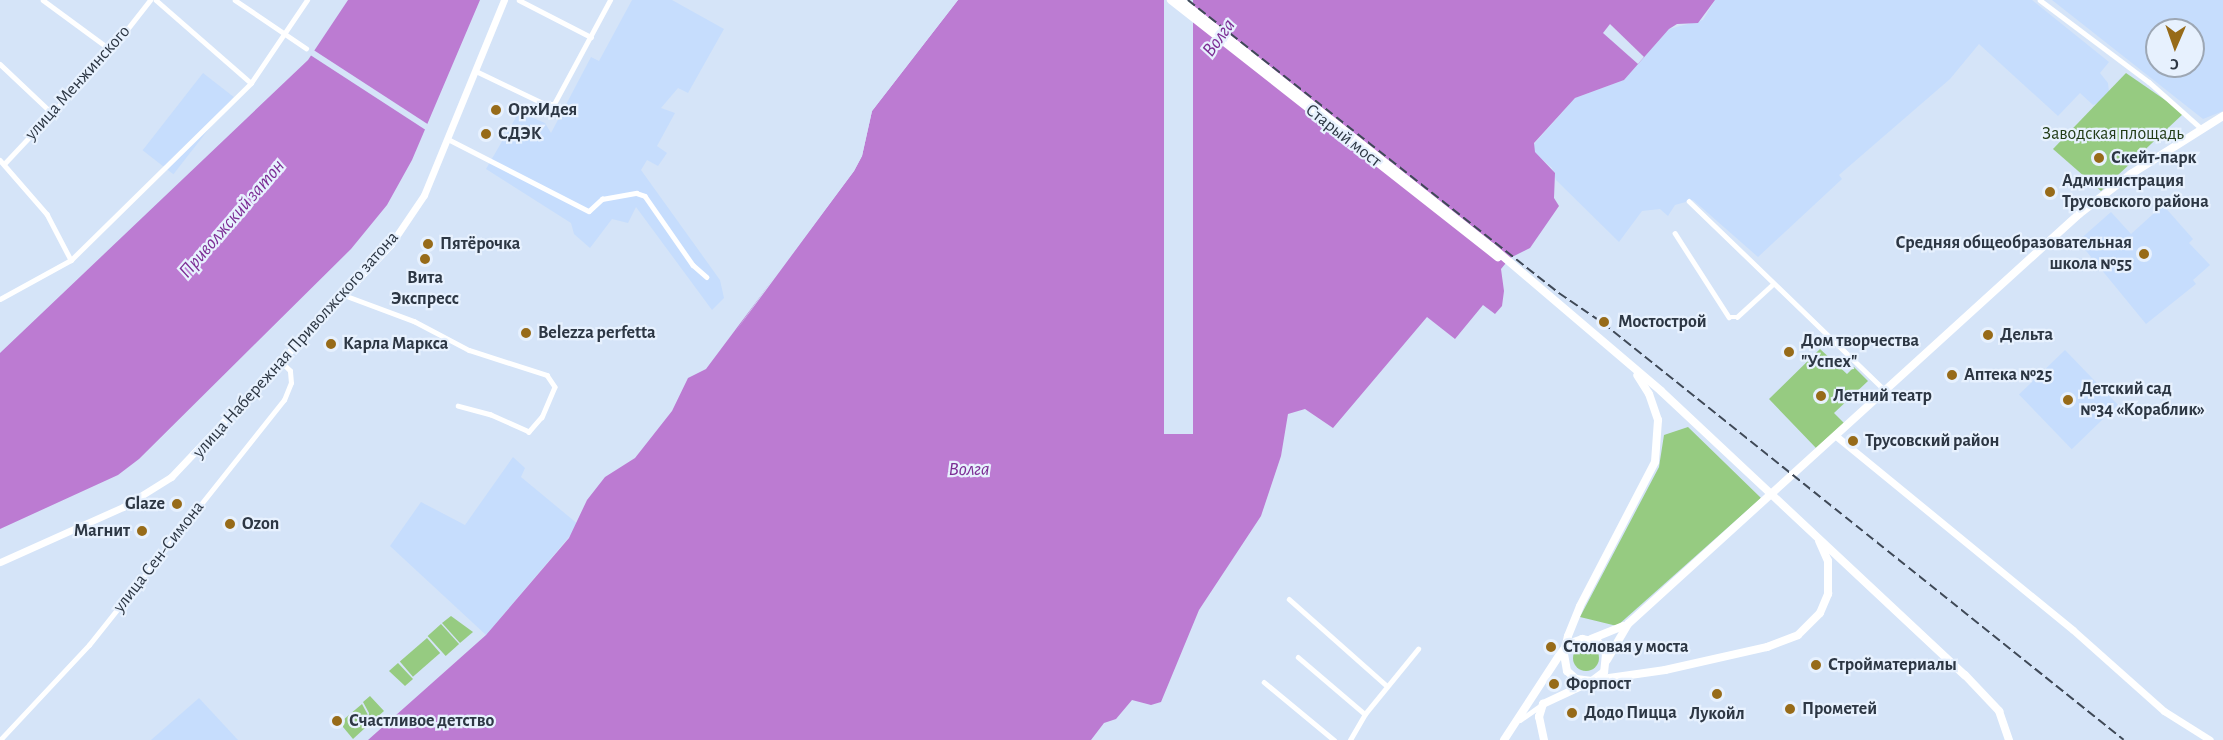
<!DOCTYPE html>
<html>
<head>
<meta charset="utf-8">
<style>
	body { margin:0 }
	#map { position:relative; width:2223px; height:740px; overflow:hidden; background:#d5e4f8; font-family:"Alegreya Sans",sans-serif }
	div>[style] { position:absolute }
	.built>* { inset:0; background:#c6ddfd; transform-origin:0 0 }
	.green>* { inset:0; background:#96cb81; transform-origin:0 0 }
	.round { border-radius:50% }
	.water>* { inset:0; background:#bc7bd2 }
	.pier>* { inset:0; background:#d5e4f8; transform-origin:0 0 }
	.street>* { height:4.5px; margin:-2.25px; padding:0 2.25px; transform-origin:2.25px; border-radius:2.25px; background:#fff }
	.secondary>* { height:7px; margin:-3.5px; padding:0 3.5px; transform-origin:3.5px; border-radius:3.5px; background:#fff }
	.primary>* { height:8px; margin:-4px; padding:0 4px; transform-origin:4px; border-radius:4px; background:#fff }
	.rail>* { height:1.5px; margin-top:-0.75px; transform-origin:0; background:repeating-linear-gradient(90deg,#3f4957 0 9px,transparent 0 13.5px) }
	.dots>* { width:16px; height:16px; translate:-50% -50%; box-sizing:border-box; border:3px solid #e7f1fe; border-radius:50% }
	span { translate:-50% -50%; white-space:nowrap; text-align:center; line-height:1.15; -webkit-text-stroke:4.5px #e7f1fe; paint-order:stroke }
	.street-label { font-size:18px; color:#2d3744 }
	.poi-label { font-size:18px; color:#2d3744; font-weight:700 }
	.left { translate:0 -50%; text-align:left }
	.right { translate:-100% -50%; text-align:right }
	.park-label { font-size:18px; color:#223c17 }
	.water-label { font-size:20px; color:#7c2d94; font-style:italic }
	.north { position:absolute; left:2145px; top:18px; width:60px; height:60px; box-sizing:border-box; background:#e7f1fe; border:2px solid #9da7b4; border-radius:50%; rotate:182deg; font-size:16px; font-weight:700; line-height:24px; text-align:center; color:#2d3744 }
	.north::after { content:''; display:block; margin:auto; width:21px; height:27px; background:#976b19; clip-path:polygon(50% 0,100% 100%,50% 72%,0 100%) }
</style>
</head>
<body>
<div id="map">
	<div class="built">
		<div style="clip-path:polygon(632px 0,672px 0,724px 29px,688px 93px,678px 88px,661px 108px,675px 113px,657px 146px,667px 153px,658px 166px,647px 160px,641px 170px,720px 280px,724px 298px,712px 310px,636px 207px,628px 223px,612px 219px,590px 248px,574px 234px,571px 223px,486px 169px,519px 112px,545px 123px,551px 133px,591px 57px,599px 61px)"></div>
		<div style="clip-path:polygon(1715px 0,2032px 0,2109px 62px,2100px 73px,2108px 83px,2109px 92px,2101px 102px,2093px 105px,2080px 93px,2058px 116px,1979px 44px,1950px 79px,1839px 175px,1842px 179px,1758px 257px,1693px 200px,1675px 205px,1668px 216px,1660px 209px,1642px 211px,1619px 242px,1556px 180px,1552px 168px,1534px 152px,1534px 144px,1575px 98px,1624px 80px,1669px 29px,1703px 20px)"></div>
		<div style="clip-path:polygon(evenodd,2052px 0,2223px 0,2223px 111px,2203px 119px,2052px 0,2157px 30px,2193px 30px,2193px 66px,2157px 66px,2157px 30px)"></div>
		<div style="left:203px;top:73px;width:39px;height:98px;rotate:38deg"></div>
		<div style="clip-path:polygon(2163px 205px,2193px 239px,2189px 243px,2210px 265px,2193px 280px,2196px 284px,2146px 324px,2078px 241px,2111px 212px,2131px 234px)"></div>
		<div style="left:2065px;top:350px;width:76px;height:64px;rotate:46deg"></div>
		<div style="clip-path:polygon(513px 457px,525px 468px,521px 477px,579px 525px,486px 635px,390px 546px,421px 502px,465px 525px)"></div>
		<div style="clip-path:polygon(199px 698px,238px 740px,151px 740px)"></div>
	</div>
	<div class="green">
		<div style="clip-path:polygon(2126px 73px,2184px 113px,2101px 191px,2053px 149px)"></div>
		<div style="clip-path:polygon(1820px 349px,1847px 374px,1854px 367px,1868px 381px,1834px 413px,1844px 423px,1816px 448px,1769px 399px)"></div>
		<div style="clip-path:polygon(1688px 427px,1761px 498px,1617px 626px,1580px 617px,1659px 467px,1664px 435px)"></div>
		<div style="clip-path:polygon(451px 616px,473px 632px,460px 643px,442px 623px)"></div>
		<div style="left:441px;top:624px;width:27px;height:18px;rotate:48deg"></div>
		<div style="left:427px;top:638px;width:20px;height:36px;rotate:49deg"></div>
		<div class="round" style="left:1573px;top:645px;width:26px;height:26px"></div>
		<div style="clip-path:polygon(398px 663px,413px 679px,405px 686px,389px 671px)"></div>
		<div style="clip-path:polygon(370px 696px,384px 711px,367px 726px,369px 713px,363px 702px)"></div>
		<div style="clip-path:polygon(362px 704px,369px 717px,365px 728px,353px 739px,343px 727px,343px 720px)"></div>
	</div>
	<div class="water">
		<div style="clip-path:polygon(348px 0,480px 0,412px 160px,387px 205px,351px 249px,139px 459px,118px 475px,0 529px,0 353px,308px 60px)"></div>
		<div style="clip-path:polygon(958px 0,1715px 0,1698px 23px,1677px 24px,1669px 29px,1624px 80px,1575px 98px,1534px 143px,1535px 152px,1555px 173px,1554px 198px,1559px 206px,1530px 248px,1510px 258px,1501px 269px,1504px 291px,1502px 306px,1495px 314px,1483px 305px,1455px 339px,1427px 317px,1333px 428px,1305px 409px,1288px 414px,1281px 456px,1261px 516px,1199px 610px,1161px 702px,1151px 705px,1132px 700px,1116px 719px,1104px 723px,1091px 740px,368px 740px,486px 635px,569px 538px,587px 500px,605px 477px,635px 458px,672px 411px,688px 378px,706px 369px,854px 171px,862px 156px,872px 111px)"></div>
	</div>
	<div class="pier">
		<div style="clip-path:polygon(954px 0,958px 0,872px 111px,862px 156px,854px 171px,735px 332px,858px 159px,870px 110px)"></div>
		<div style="left:1164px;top:0;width:29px;height:434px"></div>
		<div style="clip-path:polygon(1610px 24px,1644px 57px,1638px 64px,1603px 33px)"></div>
		<div style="left:312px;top:49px;width:140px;height:6px;rotate:33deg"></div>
	</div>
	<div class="street">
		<div style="left:43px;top:0;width:84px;rotate:36.3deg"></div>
		<div style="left:156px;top:0;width:126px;rotate:41.1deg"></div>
		<div style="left:235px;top:0;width:86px;rotate:34.1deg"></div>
		<div style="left:519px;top:0;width:81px;rotate:27.2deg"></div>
		<div style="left:2040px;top:0;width:136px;rotate:37deg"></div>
		<div style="left:2149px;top:82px;width:71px;rotate:41.6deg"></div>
		<div style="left:0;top:64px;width:71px;rotate:43.3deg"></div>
		<div style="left:476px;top:71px;width:76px;rotate:25.6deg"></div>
		<div style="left:545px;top:104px;width:9px"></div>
		<div style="left:554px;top:104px;width:118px;rotate:-61.7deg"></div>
		<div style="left:448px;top:139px;width:158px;rotate:27.1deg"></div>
		<div style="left:589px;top:211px;width:18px;rotate:-43deg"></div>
		<div style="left:602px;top:199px;width:35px;rotate:-10deg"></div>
		<div style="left:636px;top:193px;width:9px;rotate:18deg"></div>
		<div style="left:645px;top:196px;width:84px;rotate:55.2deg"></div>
		<div style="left:693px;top:265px;width:18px;rotate:41deg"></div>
		<div style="left:0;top:160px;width:72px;rotate:49deg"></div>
		<div style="left:47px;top:214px;width:52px;rotate:62.4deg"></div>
		<div style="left:4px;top:164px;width:156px;rotate:-46.8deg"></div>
		<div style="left:111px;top:50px;width:63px;rotate:-52deg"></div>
		<div style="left:1689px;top:201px;width:272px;rotate:44deg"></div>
		<div style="left:1675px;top:233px;width:100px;rotate:57.3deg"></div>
		<div style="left:1729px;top:317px;width:8px"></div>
		<div style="left:1737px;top:317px;width:49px;rotate:-42.5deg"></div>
		<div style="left:344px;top:295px;width:75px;rotate:20.4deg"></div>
		<div style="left:414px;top:321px;width:62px;rotate:27.8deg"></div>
		<div style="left:469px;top:350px;width:82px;rotate:17.8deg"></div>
		<div style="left:547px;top:375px;width:14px;rotate:56deg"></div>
		<div style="left:555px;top:387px;width:33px;rotate:113deg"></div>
		<div style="left:542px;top:417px;width:20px;rotate:131deg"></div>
		<div style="left:529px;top:432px;width:42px;rotate:-155.9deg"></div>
		<div style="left:491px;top:415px;width:34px;rotate:-165deg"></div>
		<div style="left:0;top:299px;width:81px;rotate:-28.8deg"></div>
		<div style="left:71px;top:260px;width:252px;rotate:-44.5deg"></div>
		<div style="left:251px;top:83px;width:100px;rotate:-56deg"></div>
		<div style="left:1289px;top:599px;width:131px;rotate:41.6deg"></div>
		<div style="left:1298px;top:657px;width:88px;rotate:40.4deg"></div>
		<div style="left:1264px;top:682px;width:91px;rotate:39.6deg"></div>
		<div style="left:1520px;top:720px;width:28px;rotate:-35deg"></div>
		<div style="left:0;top:740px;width:130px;rotate:-46.9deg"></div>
		<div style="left:89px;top:645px;width:313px;rotate:-51.5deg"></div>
		<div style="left:284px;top:400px;width:18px;rotate:-68deg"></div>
		<div style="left:291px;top:383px;width:12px;rotate:-95deg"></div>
		<div style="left:290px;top:371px;width:11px;rotate:-135deg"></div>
		<div style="left:1350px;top:740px;width:30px;rotate:-60deg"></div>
		<div style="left:1365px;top:714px;width:84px;rotate:-50.8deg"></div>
	</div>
	<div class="secondary">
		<div style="left:1836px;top:436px;width:306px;rotate:39.3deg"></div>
		<div style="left:2073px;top:630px;width:122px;rotate:41.7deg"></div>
		<div style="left:2164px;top:711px;width:54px;rotate:32.2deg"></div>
		<div style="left:0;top:562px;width:135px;rotate:-24.1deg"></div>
		<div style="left:123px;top:507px;width:57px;rotate:-32deg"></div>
		<div style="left:171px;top:477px;width:320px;rotate:-46.6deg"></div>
		<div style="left:391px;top:244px;width:59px;rotate:-56deg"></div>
		<div style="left:424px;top:195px;width:211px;rotate:-67.7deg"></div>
	</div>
	<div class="primary">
		<div style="left:1171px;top:0;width:416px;rotate:38.2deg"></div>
		<div style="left:1180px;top:0;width:398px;rotate:38.4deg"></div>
		<div style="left:1492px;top:247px;width:222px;rotate:40.4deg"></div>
		<div style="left:1661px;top:391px;width:416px;rotate:43.1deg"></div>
		<div style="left:1965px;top:675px;width:50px;rotate:46.6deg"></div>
		<div style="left:1999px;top:711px;width:31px;rotate:71deg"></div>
		<div style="left:1591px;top:639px;width:35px;rotate:-22deg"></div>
		<div style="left:1607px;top:660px;width:42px;rotate:-59.7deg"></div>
		<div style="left:1628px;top:624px;width:610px;rotate:-42.27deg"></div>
		<div style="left:2079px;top:214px;width:66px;rotate:-37.6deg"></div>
		<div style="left:2131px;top:174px;width:109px;rotate:-32.2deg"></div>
		<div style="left:1595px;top:680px;width:71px;rotate:-8.1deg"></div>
		<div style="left:1665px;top:670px;width:105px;rotate:-12.7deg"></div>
		<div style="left:1767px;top:647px;width:33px;rotate:-21deg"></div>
		<div style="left:1798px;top:635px;width:31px;rotate:-45deg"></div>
		<div style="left:1820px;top:613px;width:21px;rotate:-67deg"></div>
		<div style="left:1828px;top:594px;width:33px;rotate:-90deg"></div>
		<div style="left:1828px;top:561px;width:22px;rotate:-114deg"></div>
		<div style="left:1504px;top:740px;width:103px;rotate:-56.9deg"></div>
		<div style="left:1560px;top:654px;width:8px;rotate:-50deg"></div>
		<div style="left:1565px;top:648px;width:8px;rotate:-40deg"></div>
		<div style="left:1571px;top:643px;width:12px;rotate:-20deg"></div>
		<div style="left:1582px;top:639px;width:16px;rotate:11deg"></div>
		<div style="left:1598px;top:642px;width:14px;rotate:56deg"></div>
		<div style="left:1606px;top:654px;width:18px;rotate:96deg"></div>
		<div style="left:1604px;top:672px;width:15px;rotate:143deg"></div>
		<div style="left:1592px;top:681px;width:16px;rotate:-173deg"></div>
		<div style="left:1576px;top:679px;width:12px;rotate:-138deg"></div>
		<div style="left:1567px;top:671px;width:17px;rotate:-100deg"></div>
		<div style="left:1564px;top:654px;width:6px;rotate:-81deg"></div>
		<div style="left:1565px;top:648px;width:12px;rotate:-76deg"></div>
		<div style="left:1568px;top:636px;width:32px;rotate:-68deg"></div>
		<div style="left:1580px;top:606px;width:162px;rotate:-62.5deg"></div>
		<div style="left:1655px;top:462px;width:42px;rotate:-85.9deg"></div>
		<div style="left:1658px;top:420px;width:28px;rotate:-109deg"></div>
		<div style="left:1649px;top:394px;width:22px;rotate:-122deg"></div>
		<div style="left:1544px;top:740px;width:24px;rotate:-102deg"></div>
		<div style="left:1539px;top:717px;width:14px;rotate:-73deg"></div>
		<div style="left:1543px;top:704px;width:54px;rotate:-25.1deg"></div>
	</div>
	<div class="rail">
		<div style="left:1188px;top:0;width:473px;rotate:38.3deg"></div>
		<div style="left:1559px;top:293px;width:53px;rotate:34.3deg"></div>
		<div style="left:1603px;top:323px;width:667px;rotate:38.67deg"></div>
	</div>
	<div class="dots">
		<div style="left:496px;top:110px;background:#976b19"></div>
		<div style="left:486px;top:134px;background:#976b19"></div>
		<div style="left:2099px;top:158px;background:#976b19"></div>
		<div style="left:2050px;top:192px;background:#976b19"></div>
		<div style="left:428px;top:244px;background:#976b19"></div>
		<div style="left:2144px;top:254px;background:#976b19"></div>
		<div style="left:425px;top:259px;background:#976b19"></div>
		<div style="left:1604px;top:322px;background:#976b19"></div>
		<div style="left:526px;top:333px;background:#976b19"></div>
		<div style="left:1988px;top:335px;background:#976b19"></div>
		<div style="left:331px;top:344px;background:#976b19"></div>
		<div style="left:1789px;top:352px;background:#976b19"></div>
		<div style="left:1952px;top:375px;background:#976b19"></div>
		<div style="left:1821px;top:396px;background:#976b19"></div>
		<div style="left:2068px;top:400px;background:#976b19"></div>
		<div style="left:1853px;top:441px;background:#976b19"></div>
		<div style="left:177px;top:504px;background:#976b19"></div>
		<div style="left:230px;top:524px;background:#976b19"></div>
		<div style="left:142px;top:531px;background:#976b19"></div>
		<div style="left:1551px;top:647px;background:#976b19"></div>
		<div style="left:1816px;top:665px;background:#976b19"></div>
		<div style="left:1554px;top:684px;background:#976b19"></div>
		<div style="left:1717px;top:694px;background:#976b19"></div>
		<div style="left:1790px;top:709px;background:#976b19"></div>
		<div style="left:1572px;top:713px;background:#976b19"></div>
		<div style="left:337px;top:721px;background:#976b19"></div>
	</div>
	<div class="street-label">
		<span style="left:78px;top:83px;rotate:-48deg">улица Менжинского</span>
		<span style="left:1343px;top:136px;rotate:38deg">Старый мост</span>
		<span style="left:296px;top:345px;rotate:-48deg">улица Набережная Приволжского затона</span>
		<span style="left:159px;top:557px;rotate:-52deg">улица Сен-Симона</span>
	</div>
	<div class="poi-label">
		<span class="left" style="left:508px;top:110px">ОрхИдея</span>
		<span class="left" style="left:498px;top:134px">СДЭК</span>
		<span class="left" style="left:2111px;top:158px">Скейт-парк</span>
		<span class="left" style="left:2062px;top:192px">Администрация<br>Трусовского района</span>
		<span class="left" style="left:440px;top:244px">Пятёрочка</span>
		<span class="right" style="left:2132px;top:254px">Средняя общеобразовательная<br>школа №55</span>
		<span style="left:425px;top:289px">Вита<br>Экспресс</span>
		<span class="left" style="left:1618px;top:322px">Мостострой</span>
		<span class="left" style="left:538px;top:333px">Belezza perfetta</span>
		<span class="left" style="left:2000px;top:335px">Дельта</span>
		<span class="left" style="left:1801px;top:352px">Дом творчества<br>"Успех"</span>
		<span class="left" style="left:343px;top:344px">Карла Маркса</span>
		<span class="left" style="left:1964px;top:375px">Аптека №25</span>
		<span class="left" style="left:2080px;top:400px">Детский сад<br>№34 «Кораблик»</span>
		<span class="left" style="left:1833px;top:396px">Летний театр</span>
		<span class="left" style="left:1865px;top:441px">Трусовский район</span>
		<span class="right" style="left:165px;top:504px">Glaze</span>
		<span class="left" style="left:242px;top:524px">Ozon</span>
		<span class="right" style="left:130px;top:531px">Магнит</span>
		<span class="left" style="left:1563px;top:647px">Столовая у моста</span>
		<span class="left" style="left:1828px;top:665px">Стройматериалы</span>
		<span class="left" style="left:1566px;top:684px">Форпост</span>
		<span class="left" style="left:1802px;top:709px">Прометей</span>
		<span class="left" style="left:1584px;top:713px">Додо Пицца</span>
		<span style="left:1717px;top:714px">Лукойл</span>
		<span class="left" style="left:349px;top:721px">Счастливое детство</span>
	</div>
	<div class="park-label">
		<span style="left:2113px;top:134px">Заводская площадь</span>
	</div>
	<div class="water-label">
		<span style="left:1219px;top:38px;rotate:-54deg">Волга</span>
		<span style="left:232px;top:219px;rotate:-49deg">Приволжский затон</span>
		<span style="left:969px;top:469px">Волга</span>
	</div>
	<div class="north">С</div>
</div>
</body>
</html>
